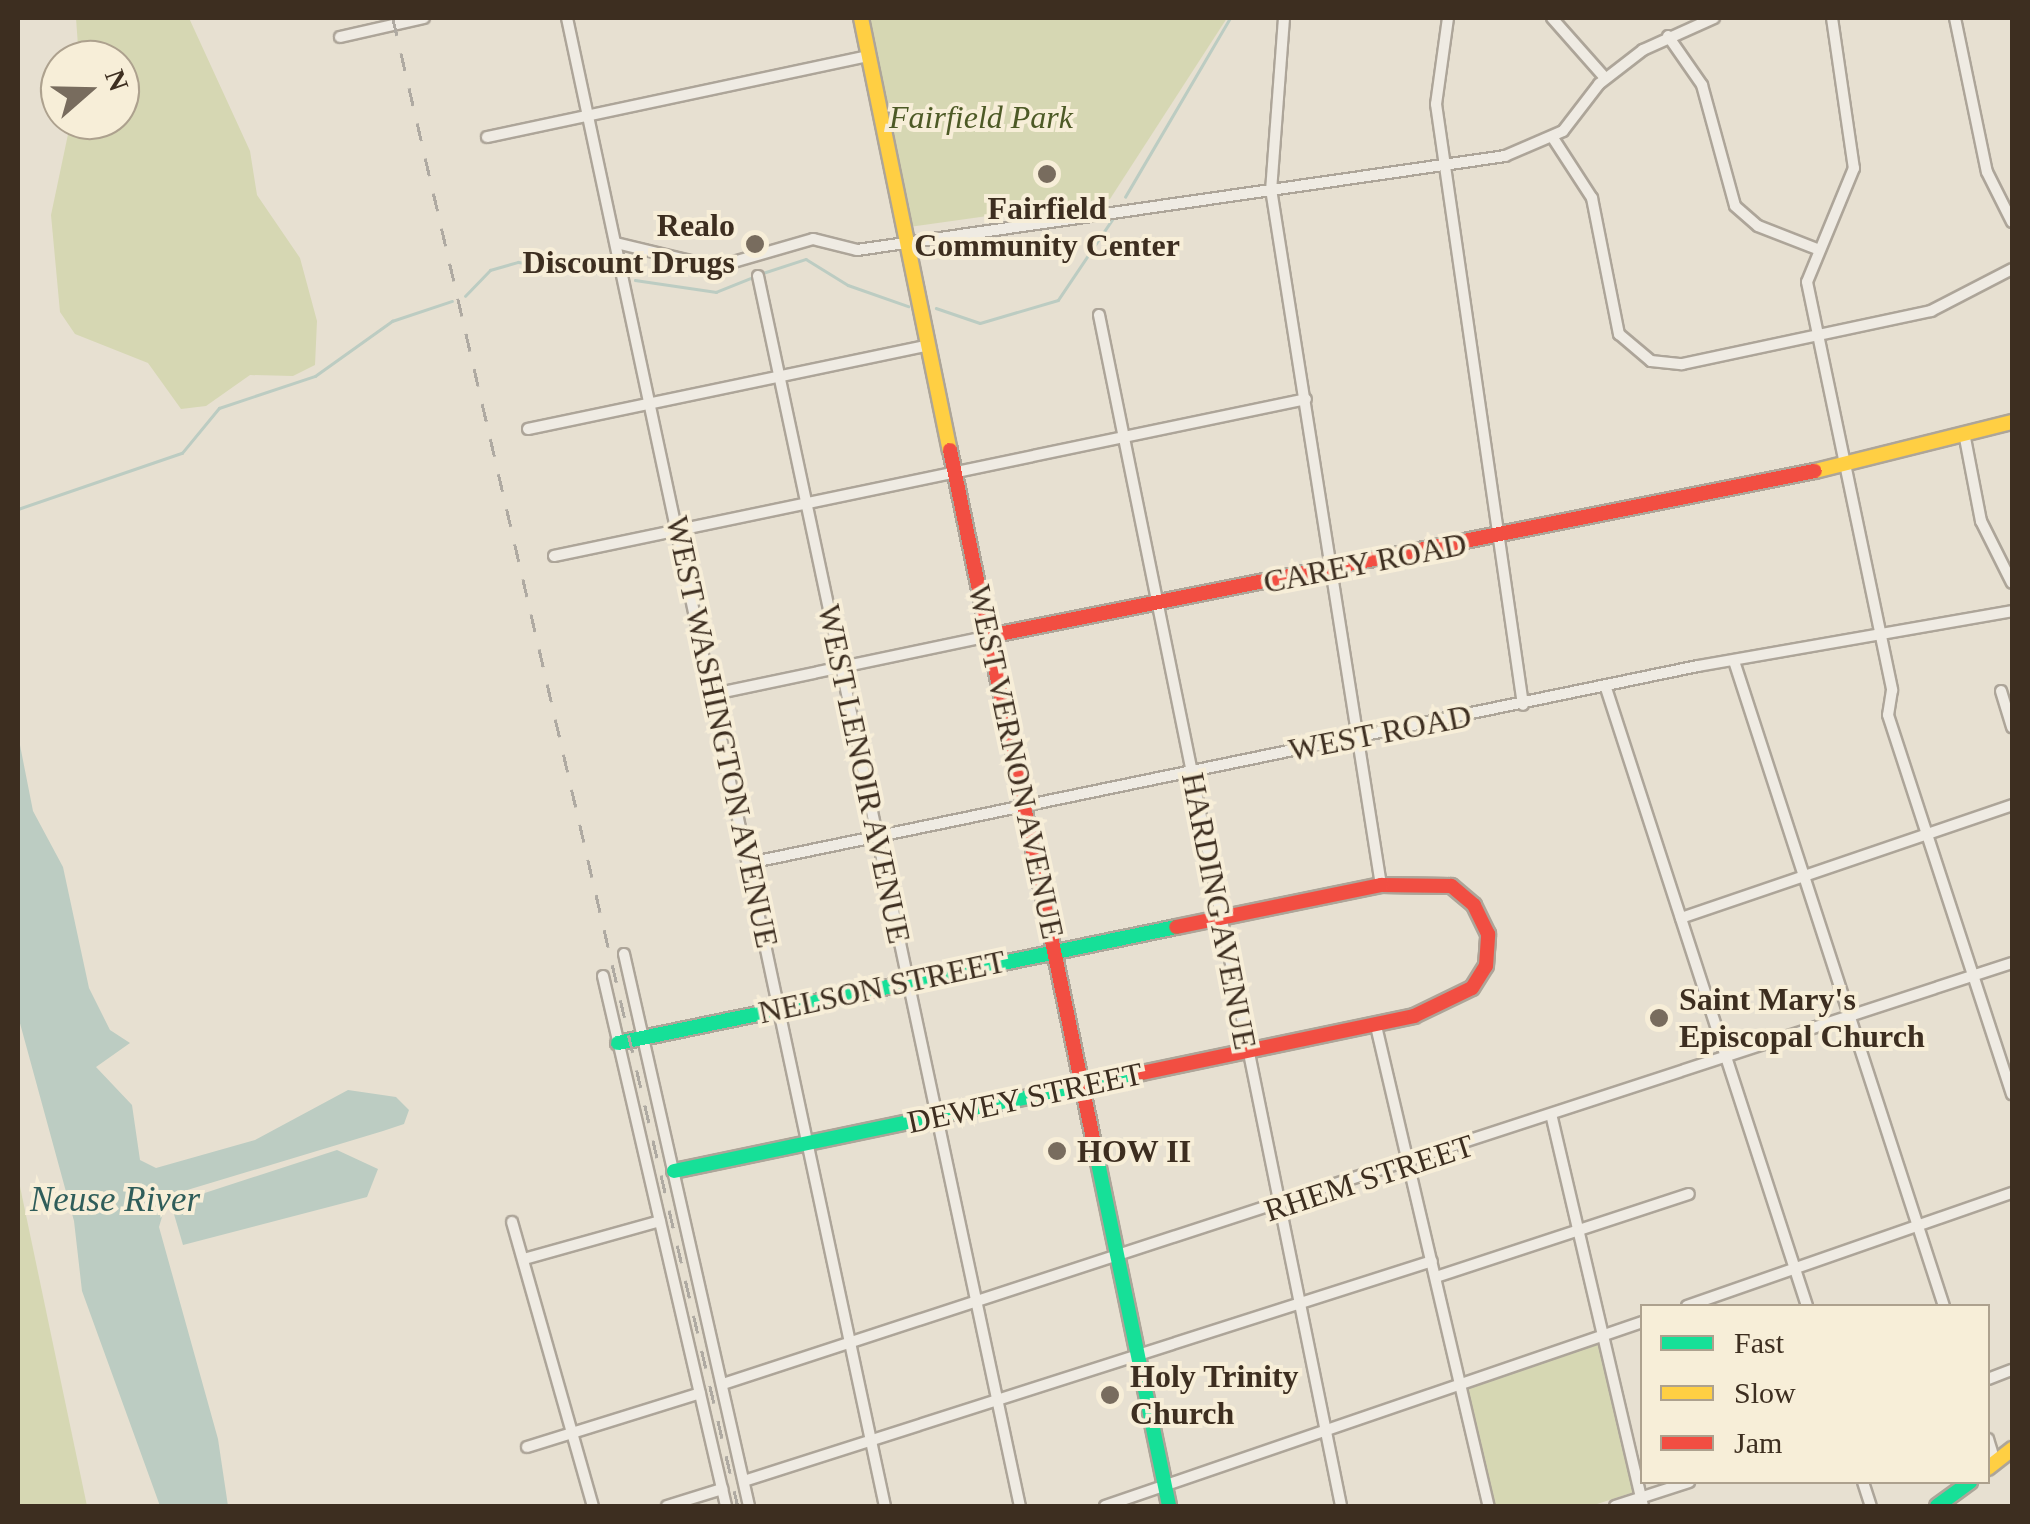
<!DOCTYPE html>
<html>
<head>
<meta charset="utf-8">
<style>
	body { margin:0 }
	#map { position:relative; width:2030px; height:1524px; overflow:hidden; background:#e7e0d1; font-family:"Times New Roman",serif }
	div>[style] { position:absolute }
	.green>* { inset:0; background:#d6d7b3 }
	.water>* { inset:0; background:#bcccc2 }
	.stream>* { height:2.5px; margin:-1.25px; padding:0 1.25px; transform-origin:1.25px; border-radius:1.25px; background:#bcccc2 }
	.roads { filter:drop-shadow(2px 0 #ada599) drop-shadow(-2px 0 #ada599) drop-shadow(0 2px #ada599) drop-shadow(0 -2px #ada599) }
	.street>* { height:10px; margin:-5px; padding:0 5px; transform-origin:5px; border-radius:5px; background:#efebe3 }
	.fast>* { height:14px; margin:-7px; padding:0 7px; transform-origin:7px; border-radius:7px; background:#16e098 }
	.slow>* { height:14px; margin:-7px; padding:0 7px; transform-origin:7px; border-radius:7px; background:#ffcf43 }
	.jam>* { height:14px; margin:-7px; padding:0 7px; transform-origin:7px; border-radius:7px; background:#f24e42 }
	.rail>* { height:2.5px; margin-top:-1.25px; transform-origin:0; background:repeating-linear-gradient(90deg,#afaaa2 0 18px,transparent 0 36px) }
	.dots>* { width:28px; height:28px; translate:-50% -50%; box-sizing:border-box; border:5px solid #f7eed8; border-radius:50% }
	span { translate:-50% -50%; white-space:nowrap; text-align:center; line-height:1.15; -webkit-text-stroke:8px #f7eed8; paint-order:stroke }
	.park-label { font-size:32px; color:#4d5a26; font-style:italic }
	.poi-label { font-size:32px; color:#3d2e20; font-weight:700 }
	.right { translate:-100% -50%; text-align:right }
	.left { translate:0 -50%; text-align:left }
	.street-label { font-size:32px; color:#3d2e20 }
	.water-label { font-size:35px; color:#2f5d5a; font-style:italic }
	.frame { position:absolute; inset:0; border:20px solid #3d2e20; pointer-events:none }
	.legend { position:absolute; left:1640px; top:1304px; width:350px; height:180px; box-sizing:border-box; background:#f7eed8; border:2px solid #ada18e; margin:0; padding:12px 18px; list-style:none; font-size:30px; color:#3d2e20 }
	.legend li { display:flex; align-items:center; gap:20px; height:50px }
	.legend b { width:50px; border:2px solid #ada18e }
	.north { position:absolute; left:40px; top:40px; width:100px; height:100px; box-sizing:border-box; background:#f7eed8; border:2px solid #ada18e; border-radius:50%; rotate:70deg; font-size:28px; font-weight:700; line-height:40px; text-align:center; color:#3d2e20 }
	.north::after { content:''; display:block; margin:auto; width:35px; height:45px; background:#786c5e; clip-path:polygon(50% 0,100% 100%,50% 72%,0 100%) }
</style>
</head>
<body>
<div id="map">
	<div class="green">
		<div style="clip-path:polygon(76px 18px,189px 18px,250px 151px,257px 195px,300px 258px,317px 321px,315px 365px,293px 376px,250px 375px,206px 406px,181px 409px,148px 363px,75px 334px,60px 312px,51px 215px,71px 120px,120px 120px,120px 60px,79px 60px)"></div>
		<div style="clip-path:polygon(861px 18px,1227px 18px,1110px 199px,902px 228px)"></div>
		<div style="clip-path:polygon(18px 1177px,87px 1506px,18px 1506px)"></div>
		<div style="clip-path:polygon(1599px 1342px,1634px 1492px,1591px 1506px,1495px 1506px,1467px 1387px)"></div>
	</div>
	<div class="water">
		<div style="clip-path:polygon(18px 735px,33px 811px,63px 867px,89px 988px,110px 1030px,130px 1043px,96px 1067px,132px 1105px,140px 1160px,156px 1168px,255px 1140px,348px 1090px,396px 1097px,409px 1110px,404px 1124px,383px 1131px,174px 1194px,164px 1210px,159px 1227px,218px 1439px,228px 1506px,160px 1506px,82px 1291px,74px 1221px,18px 1016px)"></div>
		<div style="clip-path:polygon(337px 1150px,378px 1169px,367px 1197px,183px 1245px,171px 1204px)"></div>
	</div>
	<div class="stream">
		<div style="left:1125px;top:197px;width:208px;rotate:-59.6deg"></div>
		<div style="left:760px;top:274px;width:48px;rotate:-18.1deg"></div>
		<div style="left:806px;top:259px;width:49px;rotate:31.8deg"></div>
		<div style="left:848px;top:285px;width:64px;rotate:19.3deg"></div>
		<div style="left:635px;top:280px;width:82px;rotate:8.4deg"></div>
		<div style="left:716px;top:292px;width:40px;rotate:-22deg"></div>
		<div style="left:465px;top:296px;width:36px;rotate:-46deg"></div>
		<div style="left:490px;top:270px;width:29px;rotate:-16deg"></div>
		<div style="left:518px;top:262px;width:97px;rotate:7.7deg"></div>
		<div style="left:936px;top:308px;width:46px;rotate:18.8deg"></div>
		<div style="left:980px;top:323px;width:81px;rotate:-16.4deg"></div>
		<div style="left:1058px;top:300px;width:99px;rotate:-56.1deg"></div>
		<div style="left:18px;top:509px;width:173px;rotate:-18.9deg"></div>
		<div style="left:182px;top:453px;width:58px;rotate:-50.6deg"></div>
		<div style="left:219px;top:408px;width:101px;rotate:-18.4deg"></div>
		<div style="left:315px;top:376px;width:95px;rotate:-35.5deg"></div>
		<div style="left:392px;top:321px;width:63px;rotate:-18.4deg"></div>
	</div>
	<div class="roads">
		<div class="street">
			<div style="left:567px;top:18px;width:1522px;rotate:77.94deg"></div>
			<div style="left:1284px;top:18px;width:171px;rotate:94.3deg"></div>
			<div style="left:1271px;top:189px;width:705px;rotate:81.02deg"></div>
			<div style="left:1448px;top:18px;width:87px;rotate:97.9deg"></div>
			<div style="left:1436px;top:104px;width:607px;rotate:81.76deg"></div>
			<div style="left:1552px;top:18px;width:80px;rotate:48.5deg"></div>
			<div style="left:1832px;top:18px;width:152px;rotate:81.7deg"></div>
			<div style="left:1854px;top:168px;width:123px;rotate:112.4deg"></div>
			<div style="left:1807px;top:282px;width:417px;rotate:78.2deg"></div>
			<div style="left:1892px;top:690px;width:25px;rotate:99deg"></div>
			<div style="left:1888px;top:715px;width:399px;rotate:71.9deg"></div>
			<div style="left:1955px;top:18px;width:157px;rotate:78.3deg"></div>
			<div style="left:1987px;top:172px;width:56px;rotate:63.4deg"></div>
			<div style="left:1668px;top:36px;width:60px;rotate:55.2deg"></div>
			<div style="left:1702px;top:85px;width:125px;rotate:74.7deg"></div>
			<div style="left:1735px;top:206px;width:30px;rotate:41deg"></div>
			<div style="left:1758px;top:226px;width:63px;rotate:21.3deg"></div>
			<div style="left:340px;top:37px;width:86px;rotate:-12.7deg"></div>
			<div style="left:487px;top:137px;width:390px;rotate:-12deg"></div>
			<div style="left:1553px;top:138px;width:72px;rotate:57deg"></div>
			<div style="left:1592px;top:198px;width:139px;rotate:78.8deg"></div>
			<div style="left:1619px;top:334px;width:42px;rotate:40.2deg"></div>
			<div style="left:1651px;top:361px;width:31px;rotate:6deg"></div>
			<div style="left:1682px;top:364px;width:255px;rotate:-12deg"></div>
			<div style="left:1931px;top:311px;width:91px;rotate:-27.4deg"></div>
			<div style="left:616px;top:243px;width:103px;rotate:13.5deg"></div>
			<div style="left:716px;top:267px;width:101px;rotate:-16.1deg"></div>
			<div style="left:813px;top:239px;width:45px;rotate:14deg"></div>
			<div style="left:857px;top:250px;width:655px;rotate:-8.25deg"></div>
			<div style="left:1505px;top:156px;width:63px;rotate:-23.3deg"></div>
			<div style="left:1563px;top:131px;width:59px;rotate:-52.5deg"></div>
			<div style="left:1599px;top:84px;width:56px;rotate:-37.7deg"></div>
			<div style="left:1643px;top:50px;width:78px;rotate:-24.3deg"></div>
			<div style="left:758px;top:276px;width:1258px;rotate:77.98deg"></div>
			<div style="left:1099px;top:315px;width:1215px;rotate:78.51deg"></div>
			<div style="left:528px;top:429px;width:410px;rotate:-11.8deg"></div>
			<div style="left:1965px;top:438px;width:85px;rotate:79.1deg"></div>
			<div style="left:1981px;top:521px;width:69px;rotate:63.4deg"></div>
			<div style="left:554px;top:556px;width:768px;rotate:-11.79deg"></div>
			<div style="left:1734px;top:661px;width:678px;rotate:71.97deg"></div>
			<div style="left:1606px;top:688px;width:650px;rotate:71.98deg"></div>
			<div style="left:2001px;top:691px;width:38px;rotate:73deg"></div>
			<div style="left:714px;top:694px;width:281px;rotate:-11.9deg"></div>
			<div style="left:749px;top:863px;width:969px;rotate:-11.73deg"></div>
			<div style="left:1698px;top:666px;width:319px;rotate:-9.9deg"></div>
			<div style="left:1681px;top:918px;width:350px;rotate:-18.8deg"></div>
			<div style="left:624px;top:954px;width:566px;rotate:77.24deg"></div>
			<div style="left:603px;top:976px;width:544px;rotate:76.93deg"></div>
			<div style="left:1376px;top:1026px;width:493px;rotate:76.8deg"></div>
			<div style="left:1552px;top:1118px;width:399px;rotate:76.8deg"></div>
			<div style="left:512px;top:1222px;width:295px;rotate:74.1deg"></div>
			<div style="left:524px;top:1259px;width:141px;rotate:-15.6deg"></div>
			<div style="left:1436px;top:1277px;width:266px;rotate:-18.2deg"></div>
			<div style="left:1687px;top:1306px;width:344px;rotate:-19.2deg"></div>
			<div style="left:1988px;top:1379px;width:26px;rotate:-21deg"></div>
			<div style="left:723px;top:1384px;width:1356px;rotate:-18.09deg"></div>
			<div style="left:1988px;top:1439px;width:24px;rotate:73deg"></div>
			<div style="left:527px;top:1447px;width:181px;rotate:-17.3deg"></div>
			<div style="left:744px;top:1481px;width:722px;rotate:-17.73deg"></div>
			<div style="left:1863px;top:1482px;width:25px;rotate:72deg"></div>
			<div style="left:667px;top:1506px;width:58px;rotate:-17.2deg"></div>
			<div style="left:1105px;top:1506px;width:568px;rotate:-18.91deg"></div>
			<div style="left:1615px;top:1506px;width:78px;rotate:-18deg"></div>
		</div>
		<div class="fast">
			<div style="left:618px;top:1043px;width:570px;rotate:-11.74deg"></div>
			<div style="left:1096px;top:1153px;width:360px;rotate:78.3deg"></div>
			<div style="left:674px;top:1171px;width:478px;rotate:-11.8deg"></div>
			<div style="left:1937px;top:1506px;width:41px;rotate:-36deg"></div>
		</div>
		<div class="slow">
			<div style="left:861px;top:18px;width:441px;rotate:78.4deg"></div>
			<div style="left:1815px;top:471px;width:203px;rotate:-14deg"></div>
			<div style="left:1988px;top:1468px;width:31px;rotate:-38deg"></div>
		</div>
		<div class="jam">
			<div style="left:950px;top:450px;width:718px;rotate:78.27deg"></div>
			<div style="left:989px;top:636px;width:842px;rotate:-11.3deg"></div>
			<div style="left:1142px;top:1073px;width:278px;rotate:-11.8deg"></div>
			<div style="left:1414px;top:1016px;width:64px;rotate:-25.8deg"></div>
			<div style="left:1472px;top:988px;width:26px;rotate:-58deg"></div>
			<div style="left:1486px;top:966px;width:32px;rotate:-86deg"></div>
			<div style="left:1488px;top:934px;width:32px;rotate:-116deg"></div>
			<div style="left:1474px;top:905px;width:30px;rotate:-140deg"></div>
			<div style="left:1451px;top:886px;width:70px;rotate:-179.2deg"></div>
			<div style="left:1381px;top:885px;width:209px;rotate:168.4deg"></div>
		</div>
	</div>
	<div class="rail">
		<div style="left:393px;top:18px;width:1527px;rotate:76.95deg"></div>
	</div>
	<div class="dots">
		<div style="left:1047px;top:174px;background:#786c5e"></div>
		<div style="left:755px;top:244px;background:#786c5e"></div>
		<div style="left:1659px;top:1018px;background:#786c5e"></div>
		<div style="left:1057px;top:1151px;background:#786c5e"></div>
		<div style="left:1110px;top:1395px;background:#786c5e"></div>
	</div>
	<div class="park-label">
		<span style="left:981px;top:117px">Fairfield Park</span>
	</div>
	<div class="poi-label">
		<span style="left:1047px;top:227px">Fairfield<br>Community Center</span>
		<span class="right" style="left:735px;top:244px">Realo<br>Discount Drugs</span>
		<span class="left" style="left:1679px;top:1018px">Saint Mary's<br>Episcopal Church</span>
		<span class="left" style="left:1077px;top:1151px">HOW II</span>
		<span class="left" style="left:1130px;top:1395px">Holy Trinity<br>Church</span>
	</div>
	<div class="street-label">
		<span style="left:1365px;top:563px;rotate:-11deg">CAREY ROAD</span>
		<span style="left:722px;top:732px;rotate:78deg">WEST WASHINGTON AVENUE</span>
		<span style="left:1380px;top:733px;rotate:-11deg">WEST ROAD</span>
		<span style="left:1016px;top:762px;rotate:78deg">WEST VERNON AVENUE</span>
		<span style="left:864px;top:774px;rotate:78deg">WEST LENOIR AVENUE</span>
		<span style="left:1219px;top:911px;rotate:79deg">HARDING AVENUE</span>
		<span style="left:882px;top:987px;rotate:-12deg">NELSON STREET</span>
		<span style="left:1025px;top:1098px;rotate:-12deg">DEWEY STREET</span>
		<span style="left:1369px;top:1178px;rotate:-18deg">RHEM STREET</span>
	</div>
	<div class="water-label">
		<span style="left:115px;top:1200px">Neuse River</span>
	</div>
	<div class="frame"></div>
	<ul class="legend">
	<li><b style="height:12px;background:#16e098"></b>Fast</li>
	<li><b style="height:12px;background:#ffcf43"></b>Slow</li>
	<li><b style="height:12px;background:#f24e42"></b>Jam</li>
	</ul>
	<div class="north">N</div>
</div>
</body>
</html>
